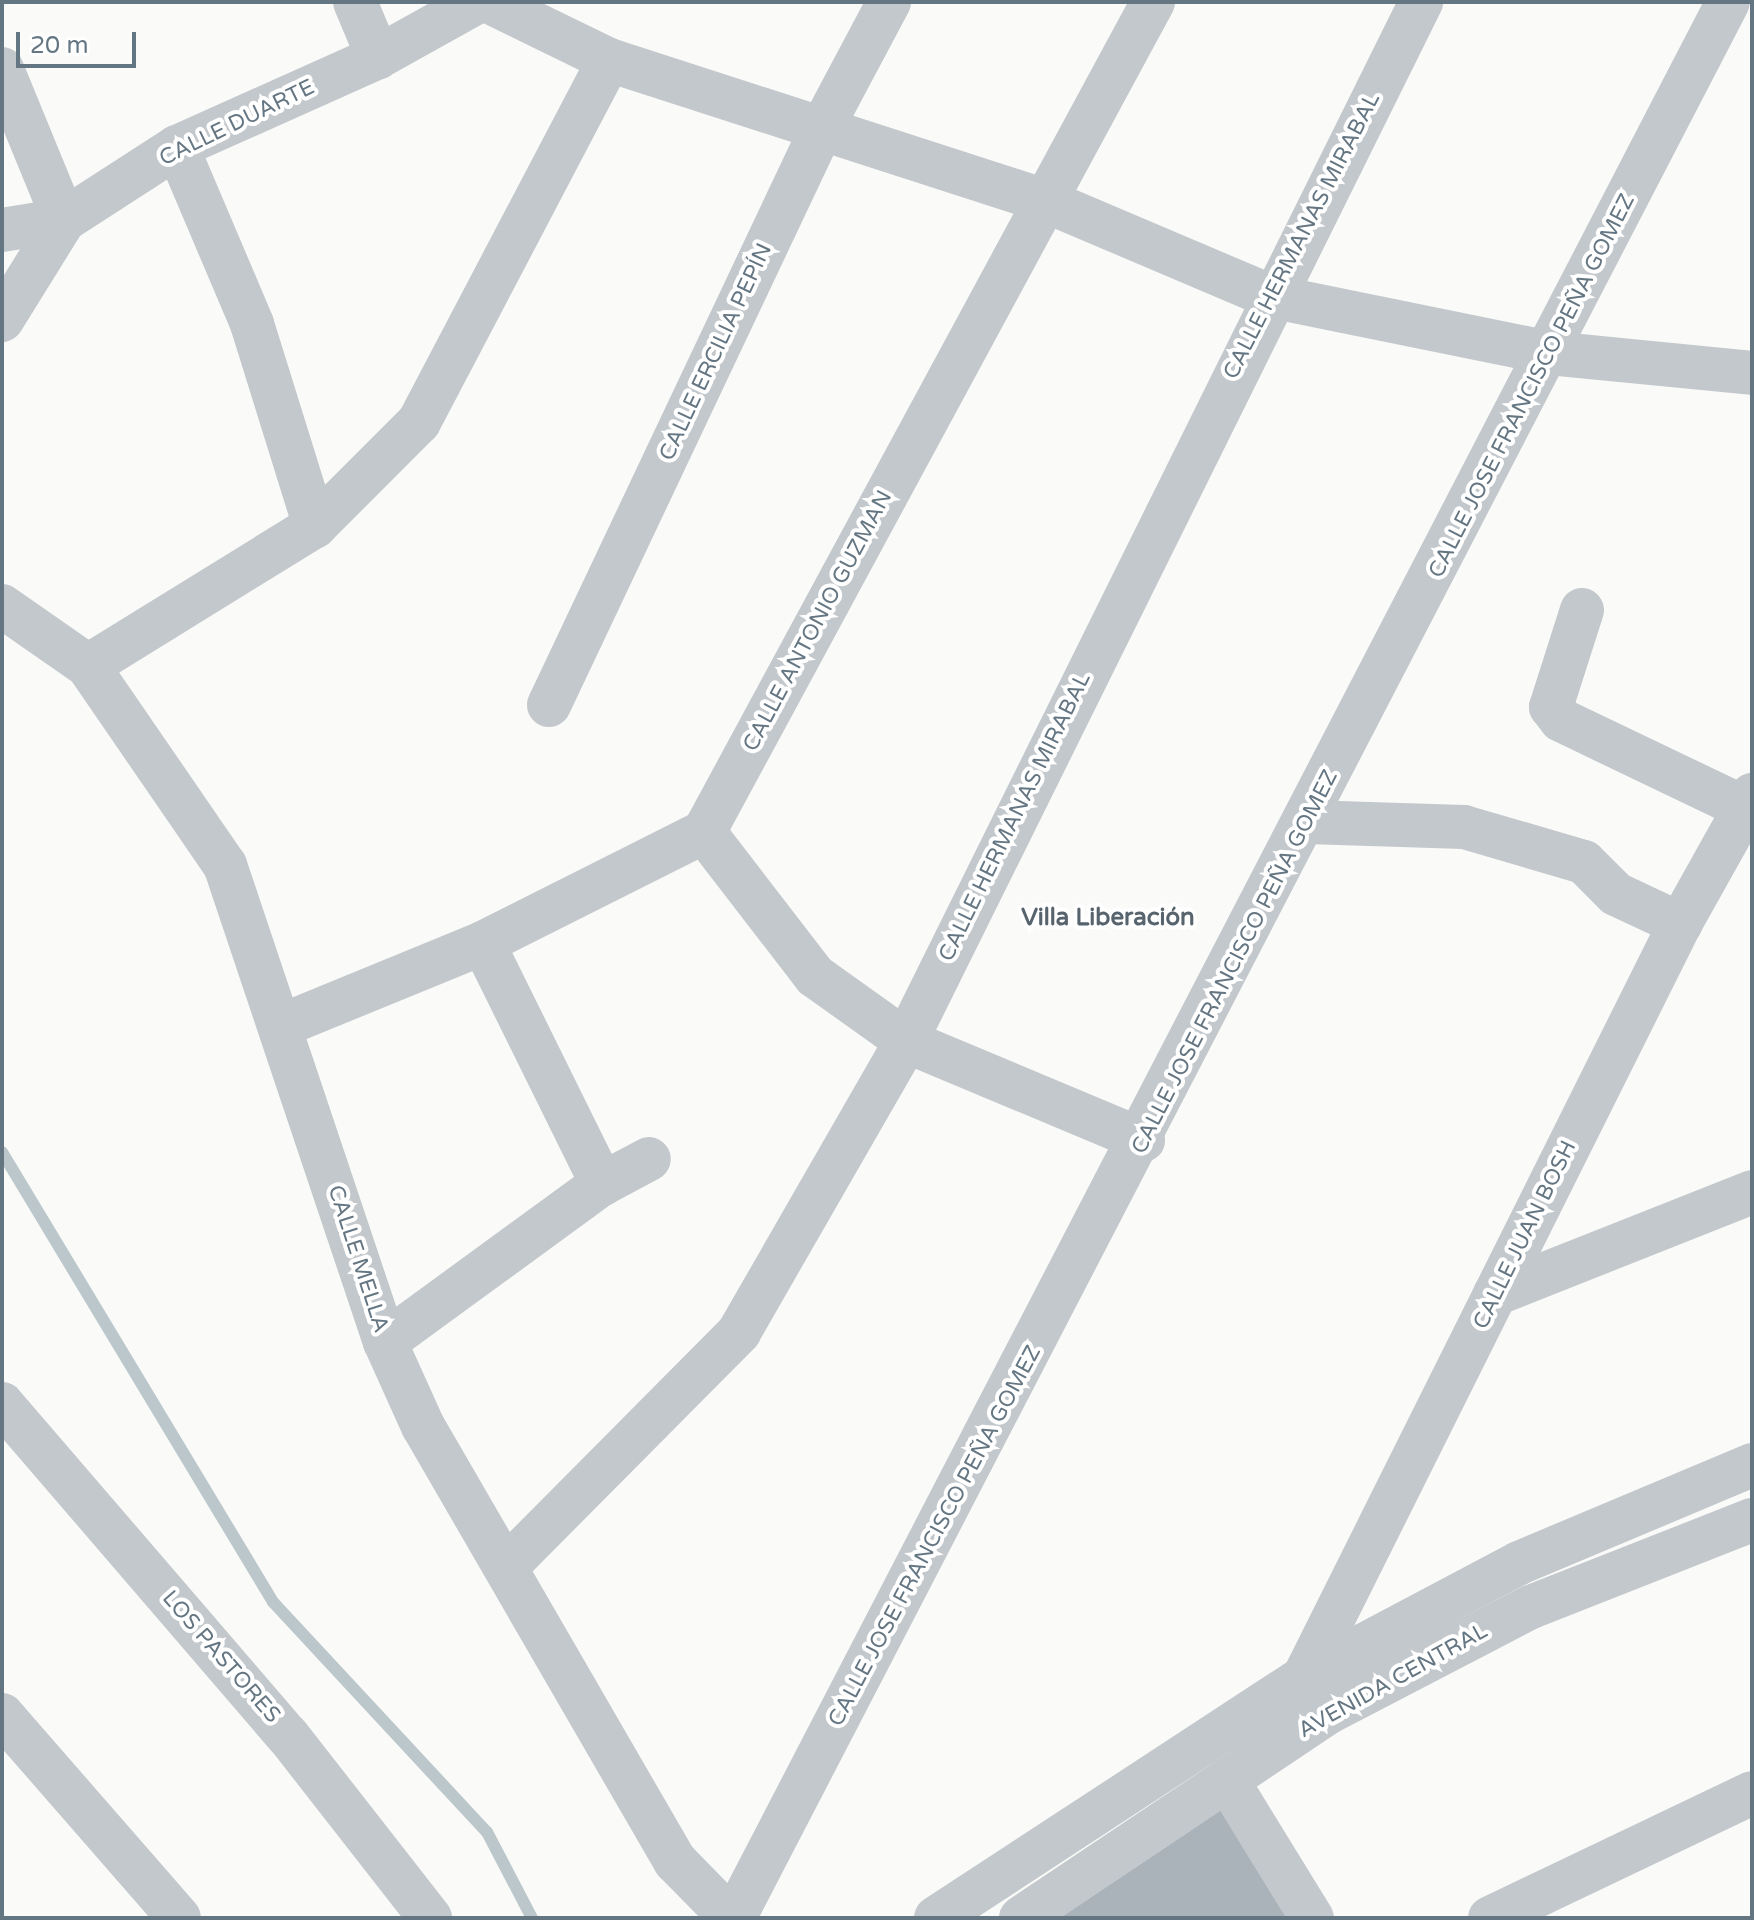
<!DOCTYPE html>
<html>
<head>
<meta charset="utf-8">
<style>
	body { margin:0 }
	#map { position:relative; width:1754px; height:1920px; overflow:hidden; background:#fafaf8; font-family:"Varela Round",sans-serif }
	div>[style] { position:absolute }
	.stream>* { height:12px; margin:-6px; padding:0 6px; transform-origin:6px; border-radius:6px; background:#bbc7cb }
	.building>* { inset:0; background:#aab3b9 }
	.minor>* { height:44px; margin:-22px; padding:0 22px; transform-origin:22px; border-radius:22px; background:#c3c8cc }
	span { translate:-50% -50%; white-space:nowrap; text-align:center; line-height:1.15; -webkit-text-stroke:8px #fff; paint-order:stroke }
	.street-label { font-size:22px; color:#657683 }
	.neighbourhood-label { font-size:24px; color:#57646e; font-weight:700 }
	.frame { position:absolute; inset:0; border:4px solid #657683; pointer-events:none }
	.scale { position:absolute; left:16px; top:32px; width:120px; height:36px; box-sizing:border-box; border:4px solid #657683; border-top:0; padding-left:10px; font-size:24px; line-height:28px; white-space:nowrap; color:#657683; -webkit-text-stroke:6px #fff; paint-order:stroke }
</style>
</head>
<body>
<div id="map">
	<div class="stream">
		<div style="left:2px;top:1152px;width:525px;rotate:58.94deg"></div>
		<div style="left:273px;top:1602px;width:314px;rotate:47.1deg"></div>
		<div style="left:487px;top:1832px;width:97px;rotate:62.4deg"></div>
	</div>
	<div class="building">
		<div style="clip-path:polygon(1214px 1790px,1300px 1918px,1020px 1918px)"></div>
	</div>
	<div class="minor">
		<div style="left:355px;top:2px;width:60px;rotate:67.3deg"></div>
		<div style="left:490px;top:2px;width:132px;rotate:26deg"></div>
		<div style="left:609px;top:60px;width:459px;rotate:17.9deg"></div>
		<div style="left:1046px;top:201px;width:243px;rotate:23deg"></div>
		<div style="left:1270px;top:296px;width:285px;rotate:11.5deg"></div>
		<div style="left:1549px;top:353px;width:204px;rotate:5.6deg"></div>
		<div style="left:2px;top:69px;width:163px;rotate:67.7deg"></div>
		<div style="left:64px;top:220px;width:63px;rotate:170.8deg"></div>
		<div style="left:177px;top:147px;width:192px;rotate:67deg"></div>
		<div style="left:252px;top:324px;width:212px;rotate:72.7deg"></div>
		<div style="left:2px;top:320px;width:118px;rotate:-58.2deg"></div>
		<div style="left:64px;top:220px;width:135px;rotate:-32.9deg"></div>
		<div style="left:177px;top:147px;width:220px;rotate:-24.1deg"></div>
		<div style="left:378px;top:57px;width:113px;rotate:-29.1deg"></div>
		<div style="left:2px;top:606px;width:105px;rotate:34.9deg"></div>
		<div style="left:88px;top:666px;width:242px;rotate:55.5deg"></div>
		<div style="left:225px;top:865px;width:503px;rotate:71.46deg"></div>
		<div style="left:385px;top:1342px;width:92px;rotate:65.7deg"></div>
		<div style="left:423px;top:1426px;width:503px;rotate:59.92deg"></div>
		<div style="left:675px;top:1861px;width:80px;rotate:45.5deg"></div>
		<div style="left:1582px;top:610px;width:102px;rotate:107.7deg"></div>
		<div style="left:1551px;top:707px;width:16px;rotate:52deg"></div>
		<div style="left:1561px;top:720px;width:204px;rotate:25.6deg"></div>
		<div style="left:88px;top:666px;width:267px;rotate:-31.7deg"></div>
		<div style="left:315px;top:526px;width:147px;rotate:-45deg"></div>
		<div style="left:419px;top:422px;width:409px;rotate:-62.3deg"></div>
		<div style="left:549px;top:705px;width:638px;rotate:-64.68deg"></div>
		<div style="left:822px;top:128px;width:143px;rotate:-62deg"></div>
		<div style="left:1307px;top:822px;width:157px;rotate:1.8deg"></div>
		<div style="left:1464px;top:827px;width:125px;rotate:16.3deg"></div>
		<div style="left:1584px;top:862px;width:45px;rotate:45deg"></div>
		<div style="left:1616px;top:894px;width:71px;rotate:25.1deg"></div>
		<div style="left:704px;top:832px;width:182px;rotate:52.4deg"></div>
		<div style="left:815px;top:976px;width:112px;rotate:35.5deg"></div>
		<div style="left:906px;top:1041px;width:257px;rotate:22.7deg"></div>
		<div style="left:483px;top:943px;width:269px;rotate:63.7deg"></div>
		<div style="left:283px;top:1025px;width:216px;rotate:-22.3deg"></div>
		<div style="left:483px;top:943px;width:247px;rotate:-26.7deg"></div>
		<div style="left:704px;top:832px;width:944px;rotate:-61.59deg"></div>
		<div style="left:1495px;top:1294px;width:277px;rotate:-21.6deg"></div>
		<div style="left:385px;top:1342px;width:268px;rotate:-36.1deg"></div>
		<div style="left:602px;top:1184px;width:53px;rotate:-28deg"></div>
		<div style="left:2px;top:1404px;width:438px;rotate:49.3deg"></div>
		<div style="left:288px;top:1736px;width:231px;rotate:52deg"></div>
		<div style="left:509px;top:1564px;width:327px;rotate:-45.2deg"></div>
		<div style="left:739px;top:1332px;width:336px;rotate:-60.1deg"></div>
		<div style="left:906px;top:1041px;width:1160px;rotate:-63.63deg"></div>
		<div style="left:1304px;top:1677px;width:842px;rotate:-63.47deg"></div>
		<div style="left:1680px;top:924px;width:148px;rotate:-60.8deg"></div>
		<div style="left:2px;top:1715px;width:269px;rotate:48.9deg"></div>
		<div style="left:1227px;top:1780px;width:162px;rotate:58.4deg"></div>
		<div style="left:734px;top:1918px;width:2158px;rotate:-62.58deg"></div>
		<div style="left:936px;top:1918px;width:440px;rotate:-33.2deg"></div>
		<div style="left:1304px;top:1677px;width:243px;rotate:-27.9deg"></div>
		<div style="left:1519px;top:1563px;width:253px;rotate:-22.8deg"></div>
		<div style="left:1021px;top:1918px;width:368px;rotate:-33.8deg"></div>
		<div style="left:1327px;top:1713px;width:230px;rotate:-27.5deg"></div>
		<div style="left:1531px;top:1607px;width:238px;rotate:-21.5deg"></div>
		<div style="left:1490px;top:1918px;width:290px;rotate:-25.5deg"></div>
	</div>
	<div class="street-label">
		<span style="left:237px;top:123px;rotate:-26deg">CALLE DUARTE</span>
		<span style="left:1302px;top:236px;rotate:-63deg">CALLE HERMANAS MIRABAL</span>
		<span style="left:716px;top:352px;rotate:-65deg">CALLE ERCILIA PEPÍN</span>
		<span style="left:1532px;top:386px;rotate:-63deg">CALLE JOSE FRANCISCO PEÑA GOMEZ</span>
		<span style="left:818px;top:621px;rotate:-62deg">CALLE ANTONIO GUZMAN</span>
		<span style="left:1015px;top:817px;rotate:-64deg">CALLE HERMANAS MIRABAL</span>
		<span style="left:1235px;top:962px;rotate:-63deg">CALLE JOSE FRANCISCO PEÑA GOMEZ</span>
		<span style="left:1525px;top:1235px;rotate:-64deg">CALLE JUAN BOSH</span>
		<span style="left:358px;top:1259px;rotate:72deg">CALLE MELLA</span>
		<span style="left:935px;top:1536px;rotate:-62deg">CALLE JOSE FRANCISCO PEÑA GOMEZ</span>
		<span style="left:221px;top:1657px;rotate:49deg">LOS PASTORES</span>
		<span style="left:1393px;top:1681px;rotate:-29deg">AVENIDA CENTRAL</span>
	</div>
	<div class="neighbourhood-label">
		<span style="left:1108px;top:918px">Villa Liberación</span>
	</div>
	<div class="frame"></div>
	<div class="scale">20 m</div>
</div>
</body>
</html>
